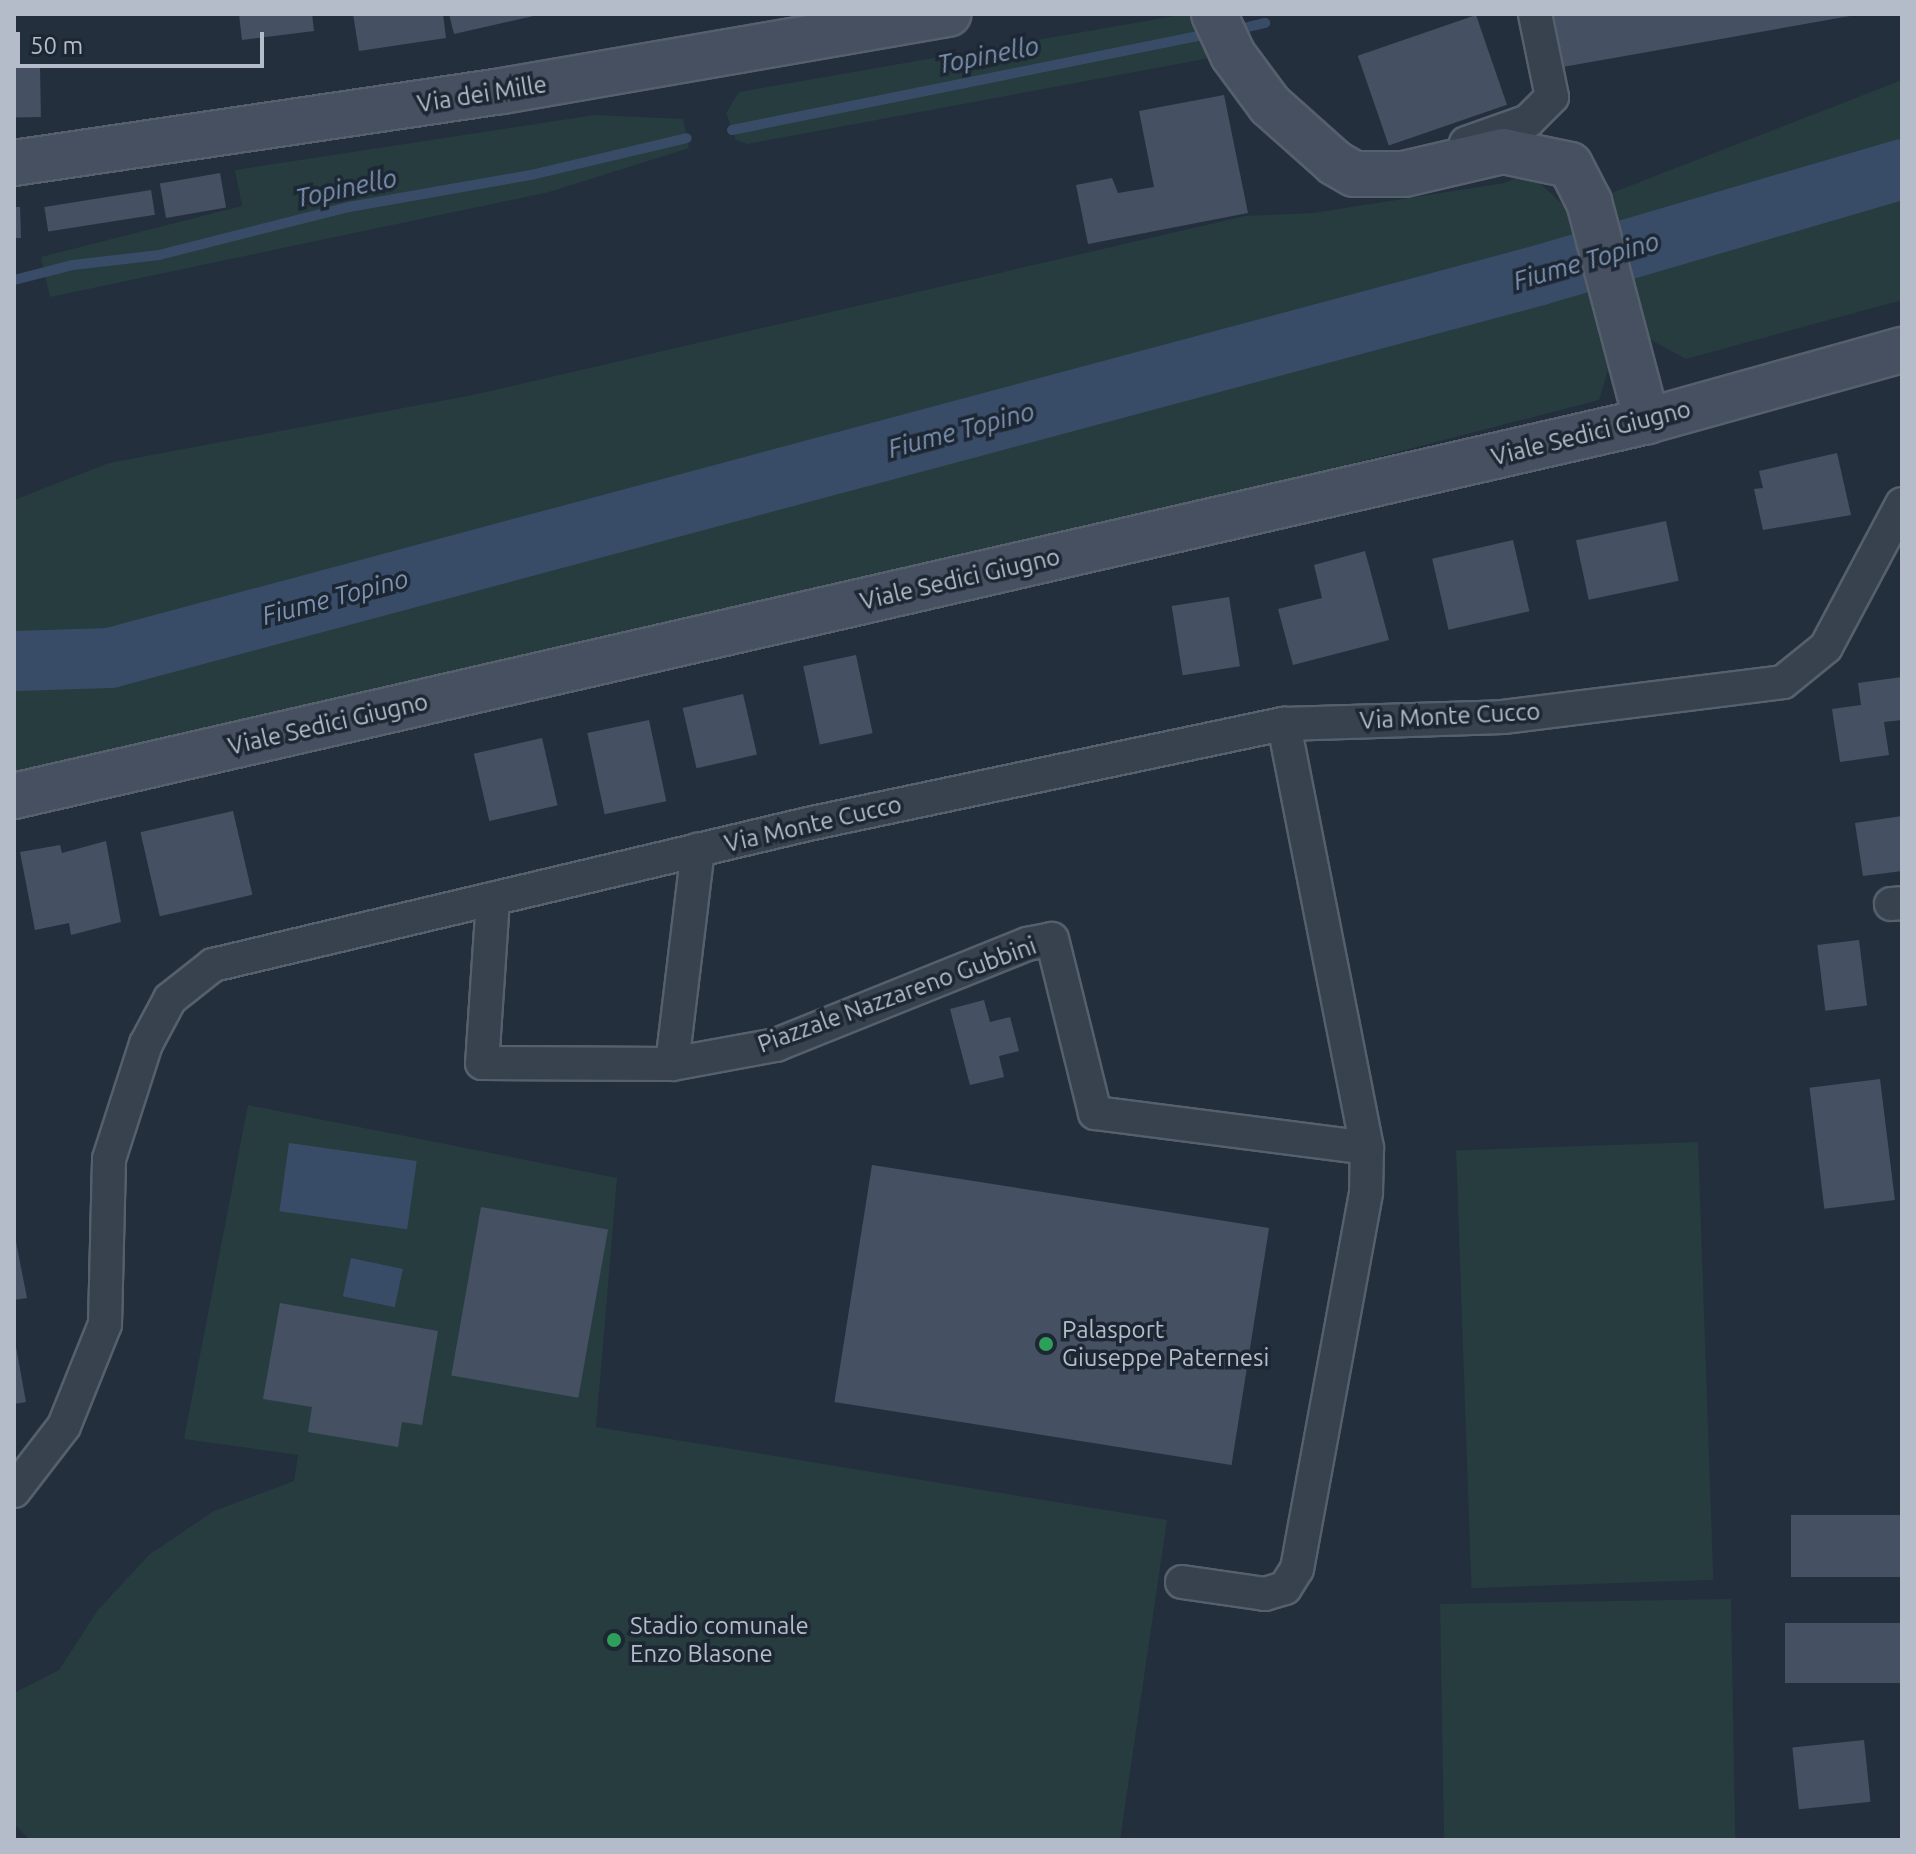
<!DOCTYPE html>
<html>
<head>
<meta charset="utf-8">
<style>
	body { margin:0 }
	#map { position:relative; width:1916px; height:1854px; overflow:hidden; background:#242f3e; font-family:Ubuntu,sans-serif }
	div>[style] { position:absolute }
	.green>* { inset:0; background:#263c3f; transform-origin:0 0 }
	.water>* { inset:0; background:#394c67; transform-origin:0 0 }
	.stream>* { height:10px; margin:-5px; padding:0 5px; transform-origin:5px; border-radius:5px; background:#394c67 }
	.river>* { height:60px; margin:-30px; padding:0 30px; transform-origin:30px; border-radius:30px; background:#394c67 }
	.building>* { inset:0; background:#455162; transform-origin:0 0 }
	.roads { filter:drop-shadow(2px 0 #565f6c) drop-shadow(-2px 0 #565f6c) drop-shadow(0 2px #565f6c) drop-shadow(0 -2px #565f6c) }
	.street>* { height:32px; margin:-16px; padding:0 16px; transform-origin:16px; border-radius:16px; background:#38414e }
	.secondary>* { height:44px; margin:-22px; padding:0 22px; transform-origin:22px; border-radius:22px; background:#465061 }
	.dots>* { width:22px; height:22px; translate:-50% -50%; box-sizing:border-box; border:4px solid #1d2633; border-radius:50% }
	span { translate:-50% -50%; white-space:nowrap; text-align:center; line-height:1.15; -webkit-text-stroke:7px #1d2633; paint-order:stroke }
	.street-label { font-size:24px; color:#b4bcc9 }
	.poi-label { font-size:24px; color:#b4bcc9 }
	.left { translate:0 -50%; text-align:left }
	.water-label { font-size:26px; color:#7c92b1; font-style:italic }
	.frame { position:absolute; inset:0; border:16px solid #b4bcc9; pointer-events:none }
	.scale { position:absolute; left:16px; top:32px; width:248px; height:36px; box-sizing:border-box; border:4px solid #b4bcc9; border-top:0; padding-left:10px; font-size:24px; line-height:28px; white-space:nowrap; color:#b4bcc9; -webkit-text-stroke:6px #1d2633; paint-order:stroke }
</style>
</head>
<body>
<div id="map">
	<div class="green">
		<div style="clip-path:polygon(1186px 14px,1205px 24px,1210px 58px,747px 144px,736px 140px,726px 113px,739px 92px)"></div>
		<div style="clip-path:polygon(1902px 80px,1902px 300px,1686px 359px,1640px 334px,1615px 346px,1599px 400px,1185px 507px,14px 773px,14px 500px,109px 463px,473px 395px,1245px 216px,1313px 213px,1505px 183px,1528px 172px,1562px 204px,1609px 194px)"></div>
		<div style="clip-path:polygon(595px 115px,683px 119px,689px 148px,549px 192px,50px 297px,41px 257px,242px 206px,235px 170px)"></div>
		<div style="clip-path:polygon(248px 1105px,617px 1178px,596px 1427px,1167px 1520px,1120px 1840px,30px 1840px,14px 1824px,14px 1693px,59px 1670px,98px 1610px,149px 1555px,214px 1511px,294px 1481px,298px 1455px,184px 1439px)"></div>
		<div style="left:1698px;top:1142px;width:438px;height:242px;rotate:88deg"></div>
		<div style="left:1731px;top:1599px;width:241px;height:291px;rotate:89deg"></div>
	</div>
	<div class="water">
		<div style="left:289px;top:1143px;width:129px;height:69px;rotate:8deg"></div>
		<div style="left:351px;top:1258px;width:53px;height:39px;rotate:12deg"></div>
	</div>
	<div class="stream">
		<div style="left:1239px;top:29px;width:27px;rotate:-13deg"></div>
		<div style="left:732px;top:130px;width:485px;rotate:-11.4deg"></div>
		<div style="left:14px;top:280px;width:61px;rotate:-14.3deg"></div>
		<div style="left:73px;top:265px;width:87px;rotate:-6.6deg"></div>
		<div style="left:159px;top:255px;width:196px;rotate:-14.2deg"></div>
		<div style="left:349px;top:207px;width:185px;rotate:-10deg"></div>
		<div style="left:531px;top:175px;width:160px;rotate:-13.3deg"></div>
	</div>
	<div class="river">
		<div style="left:14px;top:661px;width:96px;rotate:-1.8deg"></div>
		<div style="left:110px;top:658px;width:1480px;rotate:-14.99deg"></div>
		<div style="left:1540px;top:275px;width:377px;rotate:-16.3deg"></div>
	</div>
	<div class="building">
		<div style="clip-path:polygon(239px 14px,312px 14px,314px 31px,242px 40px)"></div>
		<div style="clip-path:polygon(353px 14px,443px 14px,446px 38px,359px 51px)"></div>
		<div style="clip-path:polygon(449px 14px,538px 14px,538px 15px,454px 34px)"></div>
		<div style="clip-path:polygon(1547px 14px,1850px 14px,1850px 16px,1557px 68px)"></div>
		<div style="left:1476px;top:15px;width:95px;height:125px;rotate:71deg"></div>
		<div style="left:40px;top:66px;width:51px;height:26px;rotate:89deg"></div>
		<div style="clip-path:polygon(1224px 95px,1248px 213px,1088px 244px,1076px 185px,1112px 178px,1118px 193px,1154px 187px,1139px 111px)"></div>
		<div style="left:220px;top:173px;width:35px;height:61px;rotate:80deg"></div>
		<div style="left:151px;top:190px;width:25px;height:108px;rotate:81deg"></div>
		<div style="clip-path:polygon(14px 207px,20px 207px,21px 238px,14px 238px)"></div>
		<div style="clip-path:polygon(1837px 453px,1851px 515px,1763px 530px,1754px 489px,1763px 488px,1759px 471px)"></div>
		<div style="left:1666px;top:521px;width:61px;height:92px;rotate:78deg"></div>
		<div style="left:1513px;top:540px;width:73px;height:83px;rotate:77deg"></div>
		<div style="clip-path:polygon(1365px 551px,1389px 640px,1293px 665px,1278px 609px,1322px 598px,1314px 565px)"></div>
		<div style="left:1229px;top:597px;width:70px;height:58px;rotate:81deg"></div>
		<div style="left:856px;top:655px;width:80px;height:54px;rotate:78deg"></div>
		<div style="clip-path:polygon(1902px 677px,1902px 720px,1884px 722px,1889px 755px,1840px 762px,1832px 709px,1861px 705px,1858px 683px)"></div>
		<div style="left:743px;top:694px;width:62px;height:62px;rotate:77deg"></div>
		<div style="left:649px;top:720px;width:83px;height:63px;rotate:78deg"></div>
		<div style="left:542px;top:738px;width:69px;height:70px;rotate:77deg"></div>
		<div style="left:233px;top:811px;width:86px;height:95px;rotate:77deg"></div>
		<div style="clip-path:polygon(1902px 816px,1902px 871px,1863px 876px,1855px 823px)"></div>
		<div style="clip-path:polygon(106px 841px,121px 922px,71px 935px,69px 923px,35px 930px,20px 852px,60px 845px,62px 853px)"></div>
		<div style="left:1859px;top:940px;width:66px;height:42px;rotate:83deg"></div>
		<div style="clip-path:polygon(984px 1000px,990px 1022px,1010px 1017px,1019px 1051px,999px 1056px,1004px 1077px,970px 1085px,950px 1009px)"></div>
		<div style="left:1880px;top:1079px;width:122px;height:71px;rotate:83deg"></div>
		<div style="left:872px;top:1165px;width:402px;height:240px;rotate:9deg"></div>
		<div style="left:481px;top:1207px;width:129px;height:171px;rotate:10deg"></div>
		<div style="clip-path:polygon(14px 1232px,27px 1298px,14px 1300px)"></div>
		<div style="clip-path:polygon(280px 1303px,438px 1331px,422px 1425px,402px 1422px,398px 1447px,308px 1432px,312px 1407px,263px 1399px)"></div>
		<div style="clip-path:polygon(14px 1336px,26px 1402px,14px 1404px)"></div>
		<div style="left:1902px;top:1515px;width:62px;height:111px;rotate:90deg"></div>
		<div style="left:1902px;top:1623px;width:60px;height:117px;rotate:90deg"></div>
		<div style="left:1864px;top:1740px;width:62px;height:72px;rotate:84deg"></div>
	</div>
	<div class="roads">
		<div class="street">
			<div style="left:1466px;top:143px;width:66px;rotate:-19.5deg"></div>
			<div style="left:1528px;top:121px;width:34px;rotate:-45deg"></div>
			<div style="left:1552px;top:97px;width:85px;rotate:-101.6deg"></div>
			<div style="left:493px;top:899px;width:164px;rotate:93.8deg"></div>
			<div style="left:482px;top:1063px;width:190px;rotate:0.3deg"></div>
			<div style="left:672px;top:1064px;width:106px;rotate:-10.4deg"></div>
			<div style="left:776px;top:1045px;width:271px;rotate:-21.9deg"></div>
			<div style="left:1027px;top:944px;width:25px;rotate:-11deg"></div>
			<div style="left:1052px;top:939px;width:179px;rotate:76.1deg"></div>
			<div style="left:1095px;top:1113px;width:274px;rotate:7.3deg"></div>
			<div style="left:1367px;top:1148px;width:432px;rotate:-101.1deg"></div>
			<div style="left:1891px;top:904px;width:11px;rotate:-5deg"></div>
			<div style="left:672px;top:1064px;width:216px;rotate:-83.1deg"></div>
			<div style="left:14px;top:1491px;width:82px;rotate:-52.4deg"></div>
			<div style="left:64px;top:1426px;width:110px;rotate:-68.1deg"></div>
			<div style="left:105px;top:1324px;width:165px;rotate:-88.6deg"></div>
			<div style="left:109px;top:1159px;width:121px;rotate:-72.2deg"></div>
			<div style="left:146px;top:1044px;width:51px;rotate:-61.9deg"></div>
			<div style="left:170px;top:999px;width:55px;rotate:-38.3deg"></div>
			<div style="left:213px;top:965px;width:611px;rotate:-13.33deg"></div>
			<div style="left:808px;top:824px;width:486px;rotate:-11.9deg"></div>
			<div style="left:1284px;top:724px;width:219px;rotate:-1.8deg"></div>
			<div style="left:1503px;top:717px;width:282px;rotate:-7.1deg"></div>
			<div style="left:1783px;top:682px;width:55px;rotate:-39.1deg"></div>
			<div style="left:1826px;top:647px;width:162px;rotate:-62deg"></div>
			<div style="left:1182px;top:1582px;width:84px;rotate:8.2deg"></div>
			<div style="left:1265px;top:1594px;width:21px;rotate:-17deg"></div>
			<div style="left:1285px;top:1588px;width:22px;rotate:-58deg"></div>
			<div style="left:1297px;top:1569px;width:383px;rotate:-79.6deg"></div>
			<div style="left:1366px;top:1192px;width:44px;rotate:-88.7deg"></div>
		</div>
		<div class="secondary">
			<div style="left:1214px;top:14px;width:45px;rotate:65.1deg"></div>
			<div style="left:1233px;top:55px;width:62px;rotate:53.5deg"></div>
			<div style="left:1270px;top:105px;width:87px;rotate:41.7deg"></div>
			<div style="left:1335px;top:163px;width:22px;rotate:30deg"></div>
			<div style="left:1354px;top:174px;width:50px"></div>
			<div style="left:1404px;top:174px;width:102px;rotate:-13.1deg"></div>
			<div style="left:1503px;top:151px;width:68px;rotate:11.8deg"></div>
			<div style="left:1570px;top:165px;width:42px;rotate:62.8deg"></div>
			<div style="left:1589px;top:202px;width:227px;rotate:75.2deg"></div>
			<div style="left:14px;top:163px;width:493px;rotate:-8.4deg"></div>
			<div style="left:502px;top:91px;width:453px;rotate:-9.8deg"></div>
			<div style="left:14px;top:796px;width:1676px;rotate:-12.93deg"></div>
			<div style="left:1647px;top:421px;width:265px;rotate:-15.6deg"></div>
		</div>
	</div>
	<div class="dots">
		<div style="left:1046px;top:1344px;background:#2e9e5b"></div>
		<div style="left:614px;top:1640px;background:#2e9e5b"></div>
	</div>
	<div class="street-label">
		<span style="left:482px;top:94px;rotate:-9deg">Via dei Mille</span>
		<span style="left:1591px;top:433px;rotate:-14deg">Viale Sedici Giugno</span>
		<span style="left:960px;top:579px;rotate:-13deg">Viale Sedici Giugno</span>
		<span style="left:1450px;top:716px;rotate:-3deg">Via Monte Cucco</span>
		<span style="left:328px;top:724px;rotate:-13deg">Viale Sedici Giugno</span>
		<span style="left:813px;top:824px;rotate:-13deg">Via Monte Cucco</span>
		<span style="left:897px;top:995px;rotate:-20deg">Piazzale Nazzareno Gubbini</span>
	</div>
	<div class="poi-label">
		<span class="left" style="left:1062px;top:1344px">Palasport<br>Giuseppe Paternesi</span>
		<span class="left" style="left:630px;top:1640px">Stadio comunale<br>Enzo Blasone</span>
	</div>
	<div class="water-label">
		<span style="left:988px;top:55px;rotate:-11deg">Topinello</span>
		<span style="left:346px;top:188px;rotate:-12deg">Topinello</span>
		<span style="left:1586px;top:261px;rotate:-16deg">Fiume Topino</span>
		<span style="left:961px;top:430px;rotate:-15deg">Fiume Topino</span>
		<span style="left:335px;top:597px;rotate:-15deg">Fiume Topino</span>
	</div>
	<div class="frame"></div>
	<div class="scale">50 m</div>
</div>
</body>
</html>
